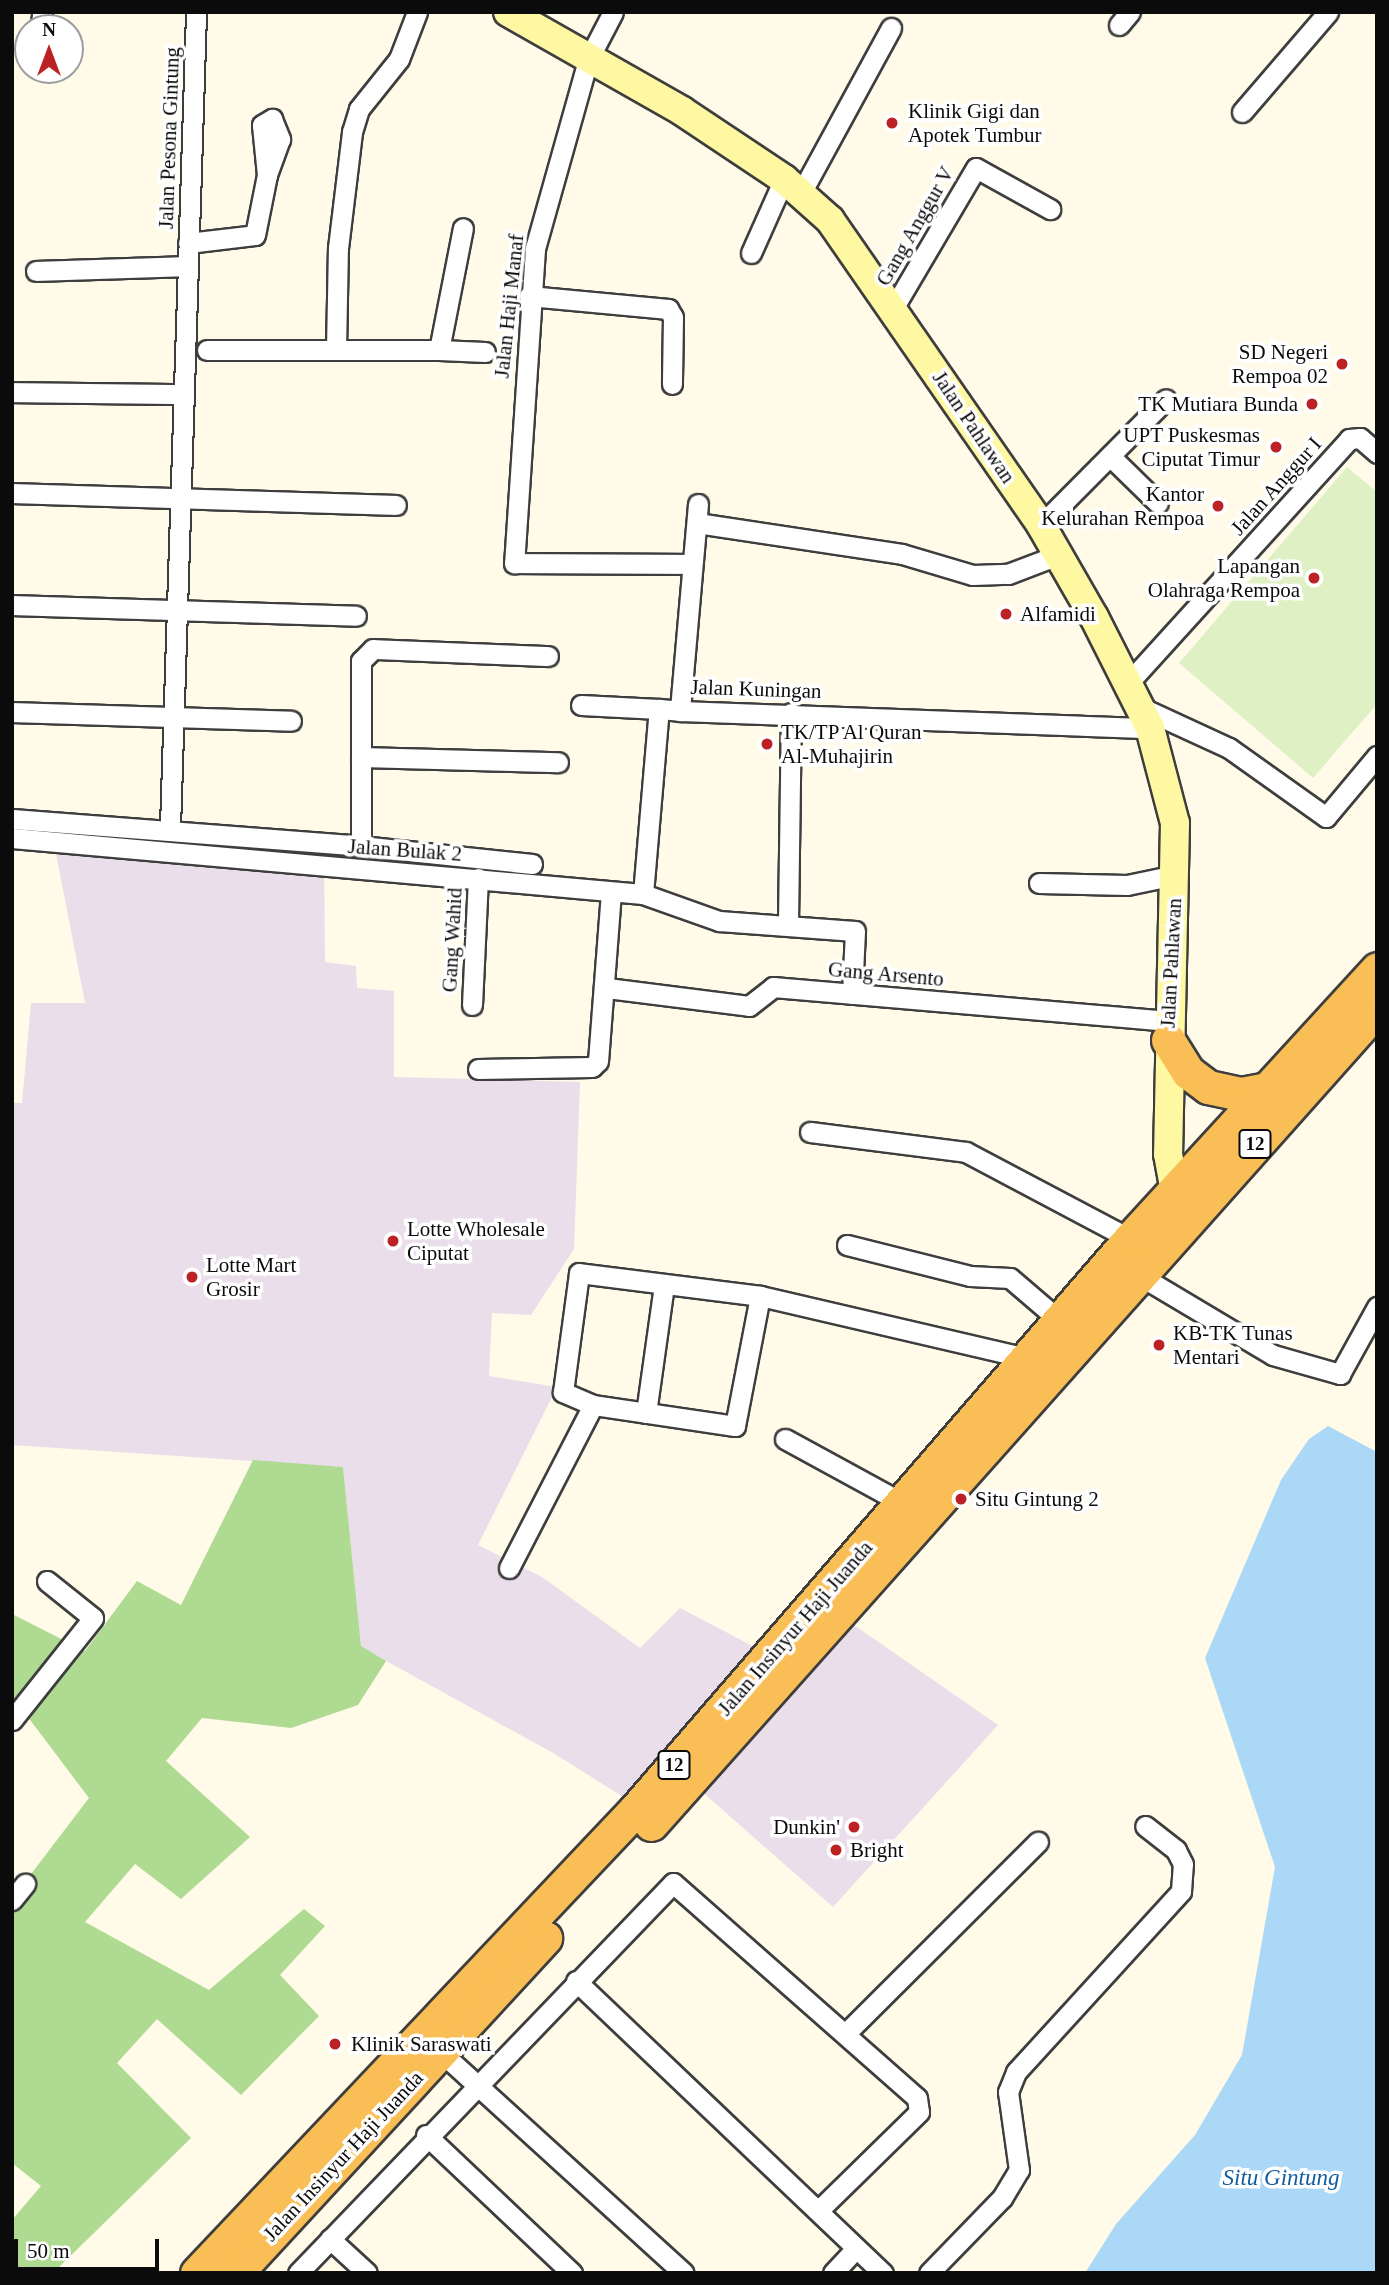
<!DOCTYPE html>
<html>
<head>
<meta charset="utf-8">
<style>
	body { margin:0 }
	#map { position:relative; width:1389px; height:2285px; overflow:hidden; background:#fffbe8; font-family:"Times New Roman",serif }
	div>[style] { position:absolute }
	.industrial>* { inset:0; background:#e9deea }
	.forest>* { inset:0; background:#afda91 }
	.pitch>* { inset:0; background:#dff0c4 }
	.water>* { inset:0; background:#acd8f7 }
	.roads { filter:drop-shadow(2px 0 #3e3e3e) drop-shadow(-2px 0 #3e3e3e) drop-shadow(0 2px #3e3e3e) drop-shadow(0 -2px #3e3e3e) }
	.minor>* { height:19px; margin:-9.5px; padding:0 9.5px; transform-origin:9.5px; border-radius:9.5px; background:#fff }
	.secondary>* { height:28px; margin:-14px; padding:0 14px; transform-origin:14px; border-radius:14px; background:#fff8a3 }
	.trunk>* { height:33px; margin:-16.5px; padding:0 16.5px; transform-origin:16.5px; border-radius:16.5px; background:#f9be55 }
	.dots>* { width:19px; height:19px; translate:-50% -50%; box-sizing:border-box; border:4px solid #fff; border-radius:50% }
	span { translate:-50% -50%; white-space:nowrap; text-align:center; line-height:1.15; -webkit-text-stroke:7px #fff; paint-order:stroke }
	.shield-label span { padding:2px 5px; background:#fff; border:2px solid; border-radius:5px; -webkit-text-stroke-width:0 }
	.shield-label { font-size:19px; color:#0b0b0b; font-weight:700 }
	.poi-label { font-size:21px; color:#0b0b0b }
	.left { translate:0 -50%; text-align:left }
	.right { translate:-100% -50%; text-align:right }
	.street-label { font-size:21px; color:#0b0b0b }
	.water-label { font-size:23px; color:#135c9d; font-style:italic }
	.frame { position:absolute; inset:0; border:14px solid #0b0b0b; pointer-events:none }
	.north { position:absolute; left:14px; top:14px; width:70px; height:70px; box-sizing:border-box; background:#fff; border:2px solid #9d9d9d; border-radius:50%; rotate:0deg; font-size:19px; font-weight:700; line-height:28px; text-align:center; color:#0b0b0b }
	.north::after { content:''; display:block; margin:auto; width:24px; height:32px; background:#bc2223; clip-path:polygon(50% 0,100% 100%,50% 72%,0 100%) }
	.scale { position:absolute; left:14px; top:2239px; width:145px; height:32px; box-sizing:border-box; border:4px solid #0b0b0b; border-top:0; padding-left:9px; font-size:21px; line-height:24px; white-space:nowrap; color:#0b0b0b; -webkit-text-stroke:5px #fff; paint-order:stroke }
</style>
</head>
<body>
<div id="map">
	<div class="industrial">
		<div style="clip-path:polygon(53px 838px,324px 851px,325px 962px,356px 966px,357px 988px,394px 991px,394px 1077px,580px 1082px,574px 1249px,531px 1315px,492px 1313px,489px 1376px,557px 1387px,478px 1545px,542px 1577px,640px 1648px,680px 1608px,768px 1654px,818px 1600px,998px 1725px,833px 1907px,700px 1790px,666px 1824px,555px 1754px,361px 1647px,343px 1467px,12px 1445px,12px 1103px,22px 1103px,31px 1003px,85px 1003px)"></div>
	</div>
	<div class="forest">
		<div style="clip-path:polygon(253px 1460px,343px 1467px,361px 1646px,386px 1661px,358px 1705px,291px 1728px,202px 1718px,166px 1761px,250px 1837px,181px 1899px,135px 1864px,85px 1922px,209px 1990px,304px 1909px,325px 1926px,280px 1975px,319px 2016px,241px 2095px,157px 2019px,117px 2063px,191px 2138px,53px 2273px,12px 2273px,12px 2220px,41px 2186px,12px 2163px,12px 1899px,89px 1798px,12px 1696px,12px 1614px,85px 1651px,137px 1581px,181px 1605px)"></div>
	</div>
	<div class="pitch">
		<div style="clip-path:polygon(1347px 467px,1377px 492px,1377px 704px,1313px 778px,1179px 663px)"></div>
	</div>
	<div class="water">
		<div style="clip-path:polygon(1328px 1426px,1377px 1452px,1377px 2273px,1085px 2273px,1116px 2224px,1195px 2135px,1242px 2055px,1275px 1867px,1205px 1658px,1281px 1480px,1309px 1439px)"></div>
	</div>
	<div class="roads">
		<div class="minor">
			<div style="left:613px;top:12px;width:54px;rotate:117.5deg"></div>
			<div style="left:588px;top:60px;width:196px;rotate:105.7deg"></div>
			<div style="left:535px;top:249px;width:315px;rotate:93.8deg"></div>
			<div style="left:514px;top:563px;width:177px;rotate:0.3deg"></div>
			<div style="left:1119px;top:25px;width:17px;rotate:-50deg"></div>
			<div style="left:41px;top:28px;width:16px;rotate:-86deg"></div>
			<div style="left:1242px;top:112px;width:132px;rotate:-49.3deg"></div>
			<div style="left:801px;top:193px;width:188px;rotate:-61.4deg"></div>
			<div style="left:188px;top:243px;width:67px;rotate:-6.8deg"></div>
			<div style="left:255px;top:235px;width:61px;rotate:-78.7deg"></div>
			<div style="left:267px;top:175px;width:50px;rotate:-95.7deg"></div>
			<div style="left:262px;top:125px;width:12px;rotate:-31deg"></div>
			<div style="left:272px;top:119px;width:22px;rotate:68deg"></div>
			<div style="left:280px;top:139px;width:38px;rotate:110deg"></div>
			<div style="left:751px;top:253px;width:81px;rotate:-66deg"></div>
			<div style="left:36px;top:271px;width:152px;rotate:-1.9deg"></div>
			<div style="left:529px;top:296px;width:140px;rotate:5.3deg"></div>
			<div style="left:668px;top:309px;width:9px;rotate:58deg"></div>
			<div style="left:673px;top:317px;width:67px;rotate:90.9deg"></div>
			<div style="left:894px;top:307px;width:161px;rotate:-59.5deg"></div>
			<div style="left:976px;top:168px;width:85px;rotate:29deg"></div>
			<div style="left:207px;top:350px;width:129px"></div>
			<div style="left:336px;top:350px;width:102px;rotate:-88.9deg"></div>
			<div style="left:338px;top:248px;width:117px;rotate:-83.1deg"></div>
			<div style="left:352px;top:132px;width:24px;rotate:-73deg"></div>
			<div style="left:359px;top:109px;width:64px;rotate:-51.3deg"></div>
			<div style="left:399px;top:59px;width:50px;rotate:-69deg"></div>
			<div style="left:336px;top:350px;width:103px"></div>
			<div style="left:439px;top:350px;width:124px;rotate:-78.9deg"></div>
			<div style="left:439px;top:350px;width:46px;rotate:2.5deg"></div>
			<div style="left:12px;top:392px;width:172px;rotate:0.7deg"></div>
			<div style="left:1110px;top:456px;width:67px;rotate:44.4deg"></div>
			<div style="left:12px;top:493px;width:384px;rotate:1.8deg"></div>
			<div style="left:698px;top:504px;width:208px;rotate:95deg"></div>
			<div style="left:680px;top:711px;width:470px;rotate:2.1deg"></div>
			<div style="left:697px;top:523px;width:207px;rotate:8.6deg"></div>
			<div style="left:902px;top:554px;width:74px;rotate:16.5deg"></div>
			<div style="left:973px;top:575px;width:35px;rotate:-2deg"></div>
			<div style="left:1008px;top:574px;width:53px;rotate:-20.8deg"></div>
			<div style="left:1041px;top:525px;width:177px;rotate:-45.2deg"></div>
			<div style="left:12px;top:605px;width:344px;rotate:1.8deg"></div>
			<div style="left:1129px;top:682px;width:328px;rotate:-47.8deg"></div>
			<div style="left:1349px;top:439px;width:11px;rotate:-5deg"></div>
			<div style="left:1360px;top:438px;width:23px;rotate:41deg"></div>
			<div style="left:581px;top:705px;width:78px;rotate:2.9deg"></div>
			<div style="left:1142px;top:708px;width:96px;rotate:24.7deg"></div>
			<div style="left:1229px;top:748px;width:119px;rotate:35.4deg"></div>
			<div style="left:1326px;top:817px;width:80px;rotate:-50.1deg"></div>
			<div style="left:12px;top:712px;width:279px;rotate:1.8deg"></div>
			<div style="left:361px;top:757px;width:197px;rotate:1.5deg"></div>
			<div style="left:12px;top:819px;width:350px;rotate:4.4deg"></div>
			<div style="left:170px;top:827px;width:815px;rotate:-88.17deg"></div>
			<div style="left:12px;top:838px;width:633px;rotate:5.07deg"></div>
			<div style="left:643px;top:894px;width:81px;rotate:19.6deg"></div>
			<div style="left:719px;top:921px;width:136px;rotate:4.2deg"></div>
			<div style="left:855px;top:931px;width:63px;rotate:92.7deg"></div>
			<div style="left:532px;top:864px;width:172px;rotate:-174deg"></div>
			<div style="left:361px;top:846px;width:185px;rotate:-90deg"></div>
			<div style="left:361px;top:661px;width:17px;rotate:-45deg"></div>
			<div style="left:373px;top:649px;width:175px;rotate:2.3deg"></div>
			<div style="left:1039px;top:883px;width:88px;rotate:1.3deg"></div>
			<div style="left:1127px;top:885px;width:49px;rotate:-11.8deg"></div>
			<div style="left:643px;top:894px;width:186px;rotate:-85.1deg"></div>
			<div style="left:659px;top:709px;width:21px;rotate:5deg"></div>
			<div style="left:788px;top:923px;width:210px;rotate:-89.2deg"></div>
			<div style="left:607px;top:988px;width:143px;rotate:7.2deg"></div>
			<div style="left:749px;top:1006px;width:31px;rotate:-38deg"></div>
			<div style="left:773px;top:987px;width:397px;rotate:4.9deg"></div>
			<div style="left:472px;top:1005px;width:127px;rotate:-87.3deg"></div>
			<div style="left:478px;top:1069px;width:114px;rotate:-1deg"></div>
			<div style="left:592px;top:1067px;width:8px;rotate:-45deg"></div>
			<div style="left:598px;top:1061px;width:169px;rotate:-85.6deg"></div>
			<div style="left:810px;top:1132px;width:157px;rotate:7.3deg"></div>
			<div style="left:966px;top:1152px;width:186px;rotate:27.9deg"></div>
			<div style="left:847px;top:1245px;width:127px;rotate:14.1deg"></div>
			<div style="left:970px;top:1276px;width:40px;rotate:2.9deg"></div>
			<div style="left:1010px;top:1278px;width:65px;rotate:40.6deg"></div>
			<div style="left:579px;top:1273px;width:182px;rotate:7.2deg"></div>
			<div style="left:760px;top:1296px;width:132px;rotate:100.9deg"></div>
			<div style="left:735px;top:1426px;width:144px;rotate:-171.6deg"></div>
			<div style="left:593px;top:1405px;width:33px;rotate:-157deg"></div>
			<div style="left:563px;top:1392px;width:120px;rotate:-82.3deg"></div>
			<div style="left:1137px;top:1274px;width:158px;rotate:30.8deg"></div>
			<div style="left:1273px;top:1355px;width:70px;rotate:15.8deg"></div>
			<div style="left:1340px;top:1374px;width:77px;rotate:-61.1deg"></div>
			<div style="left:760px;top:1296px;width:273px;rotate:13.1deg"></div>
			<div style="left:646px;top:1413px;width:129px;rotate:-82deg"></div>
			<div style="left:785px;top:1439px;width:136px;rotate:28.6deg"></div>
			<div style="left:509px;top:1568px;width:183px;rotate:-62.7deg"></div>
			<div style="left:12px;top:1720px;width:130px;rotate:-51.5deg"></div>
			<div style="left:93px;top:1618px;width:59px;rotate:-141.2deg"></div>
			<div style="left:12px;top:1900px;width:21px;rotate:-51deg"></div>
			<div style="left:576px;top:1981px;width:424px;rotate:43.6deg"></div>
			<div style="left:846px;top:2033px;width:271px;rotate:-44.9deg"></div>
			<div style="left:433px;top:2045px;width:339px;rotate:42.3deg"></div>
			<div style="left:426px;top:2135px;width:201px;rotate:43.4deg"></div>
			<div style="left:330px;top:2239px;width:50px;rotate:42.6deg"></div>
			<div style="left:298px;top:2273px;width:541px;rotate:-46.12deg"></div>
			<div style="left:673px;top:1883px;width:325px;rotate:41.4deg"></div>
			<div style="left:917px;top:2098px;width:14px;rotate:82deg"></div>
			<div style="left:919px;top:2112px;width:139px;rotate:135.6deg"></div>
			<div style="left:833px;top:2273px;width:33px;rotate:-47deg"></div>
			<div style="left:929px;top:2273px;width:105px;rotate:-45.8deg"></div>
			<div style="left:1002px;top:2198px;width:33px;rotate:-59deg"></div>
			<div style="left:1019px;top:2170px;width:79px;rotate:-98deg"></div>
			<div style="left:1008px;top:2092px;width:22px;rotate:-68deg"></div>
			<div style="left:1016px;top:2072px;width:245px;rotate:-47.6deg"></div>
			<div style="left:1181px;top:1891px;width:27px;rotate:-86deg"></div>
			<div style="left:1183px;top:1864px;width:16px;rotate:-117deg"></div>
			<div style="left:1176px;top:1850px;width:39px;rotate:-142deg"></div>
		</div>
		<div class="secondary">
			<div style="left:508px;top:12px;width:200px;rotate:29.6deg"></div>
			<div style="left:682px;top:111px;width:123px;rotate:33.7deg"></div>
			<div style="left:784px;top:179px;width:62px;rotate:41.7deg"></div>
			<div style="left:830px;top:220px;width:371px;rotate:55.3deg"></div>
			<div style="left:1041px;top:525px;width:106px;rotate:60.1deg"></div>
			<div style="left:1094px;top:617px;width:124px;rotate:63.2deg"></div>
			<div style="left:1150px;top:728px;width:98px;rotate:75.3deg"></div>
			<div style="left:1175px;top:823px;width:331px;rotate:91.2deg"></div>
			<div style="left:1168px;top:1154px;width:55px;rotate:79.5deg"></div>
		</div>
		<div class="trunk">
			<div style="left:1168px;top:1040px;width:38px;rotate:58deg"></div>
			<div style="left:1188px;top:1072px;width:25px;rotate:37deg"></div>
			<div style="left:1208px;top:1087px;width:34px;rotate:12deg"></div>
			<div style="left:1241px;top:1094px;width:31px;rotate:-11deg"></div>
			<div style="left:651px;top:1824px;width:1091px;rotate:-48.31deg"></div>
			<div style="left:197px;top:2273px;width:639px;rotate:-46.59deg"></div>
			<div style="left:636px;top:1809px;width:754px;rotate:-49.09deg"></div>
			<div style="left:1130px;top:1239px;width:366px;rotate:-47.5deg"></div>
			<div style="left:236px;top:2273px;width:456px;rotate:-47.3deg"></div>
		</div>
	</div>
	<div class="dots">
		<div style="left:892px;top:123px;background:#bc2223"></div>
		<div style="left:1342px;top:364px;background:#bc2223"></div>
		<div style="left:1312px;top:404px;background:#bc2223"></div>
		<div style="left:1276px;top:447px;background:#bc2223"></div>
		<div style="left:1218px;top:506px;background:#bc2223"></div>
		<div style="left:1314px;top:578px;background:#bc2223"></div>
		<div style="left:1006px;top:614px;background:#bc2223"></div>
		<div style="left:767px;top:744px;background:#bc2223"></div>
		<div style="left:393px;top:1241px;background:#bc2223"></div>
		<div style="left:192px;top:1277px;background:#bc2223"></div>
		<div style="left:1159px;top:1345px;background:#bc2223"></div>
		<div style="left:961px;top:1499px;background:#bc2223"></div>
		<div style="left:854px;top:1827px;background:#bc2223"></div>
		<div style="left:836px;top:1850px;background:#bc2223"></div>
		<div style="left:335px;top:2044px;background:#bc2223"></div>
	</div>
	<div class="shield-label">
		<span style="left:1255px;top:1144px">12</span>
		<span style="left:674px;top:1765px">12</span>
	</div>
	<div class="poi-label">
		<span class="left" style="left:908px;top:123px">Klinik Gigi dan<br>Apotek Tumbur</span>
		<span class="right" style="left:1328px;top:364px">SD Negeri<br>Rempoa 02</span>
		<span class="right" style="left:1298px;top:404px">TK Mutiara Bunda</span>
		<span class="right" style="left:1260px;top:447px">UPT Puskesmas<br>Ciputat Timur</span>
		<span class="right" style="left:1204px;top:506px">Kantor<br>Kelurahan Rempoa</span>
		<span class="right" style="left:1300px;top:578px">Lapangan<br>Olahraga Rempoa</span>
		<span class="left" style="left:1020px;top:614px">Alfamidi</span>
		<span class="left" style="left:781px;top:744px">TK/TP Al Quran<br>Al-Muhajirin</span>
		<span class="left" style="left:407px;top:1241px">Lotte Wholesale<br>Ciputat</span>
		<span class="left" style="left:206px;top:1277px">Lotte Mart<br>Grosir</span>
		<span class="left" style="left:1173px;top:1345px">KB-TK Tunas<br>Mentari</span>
		<span class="left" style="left:975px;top:1499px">Situ Gintung 2</span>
		<span class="right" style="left:840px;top:1827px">Dunkin'</span>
		<span class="left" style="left:850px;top:1850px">Bright</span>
		<span class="left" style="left:351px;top:2044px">Klinik Saraswati</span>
	</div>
	<div class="street-label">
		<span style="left:169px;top:138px;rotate:-88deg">Jalan Pesona Gintung</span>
		<span style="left:915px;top:226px;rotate:-60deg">Gang Anggur V</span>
		<span style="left:509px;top:306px;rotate:-84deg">Jalan Haji Manaf</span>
		<span style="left:974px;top:427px;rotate:56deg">Jalan Pahlawan</span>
		<span style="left:1276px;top:486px;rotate:-48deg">Jalan Anggur I</span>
		<span style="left:756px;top:689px;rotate:2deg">Jalan Kuningan</span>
		<span style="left:405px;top:850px;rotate:4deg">Jalan Bulak 2</span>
		<span style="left:452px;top:940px;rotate:-87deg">Gang Wahid</span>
		<span style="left:1171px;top:963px;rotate:-87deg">Jalan Pahlawan</span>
		<span style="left:886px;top:974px;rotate:5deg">Gang Arsento</span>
		<span style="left:795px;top:1628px;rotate:-49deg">Jalan Insinyur Haji Juanda</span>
		<span style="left:343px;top:2156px;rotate:-47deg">Jalan Insinyur Haji Juanda</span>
	</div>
	<div class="water-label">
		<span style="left:1281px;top:2178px">Situ Gintung</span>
	</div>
	<div class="frame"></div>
	<div class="north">N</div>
	<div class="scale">50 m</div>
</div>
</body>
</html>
